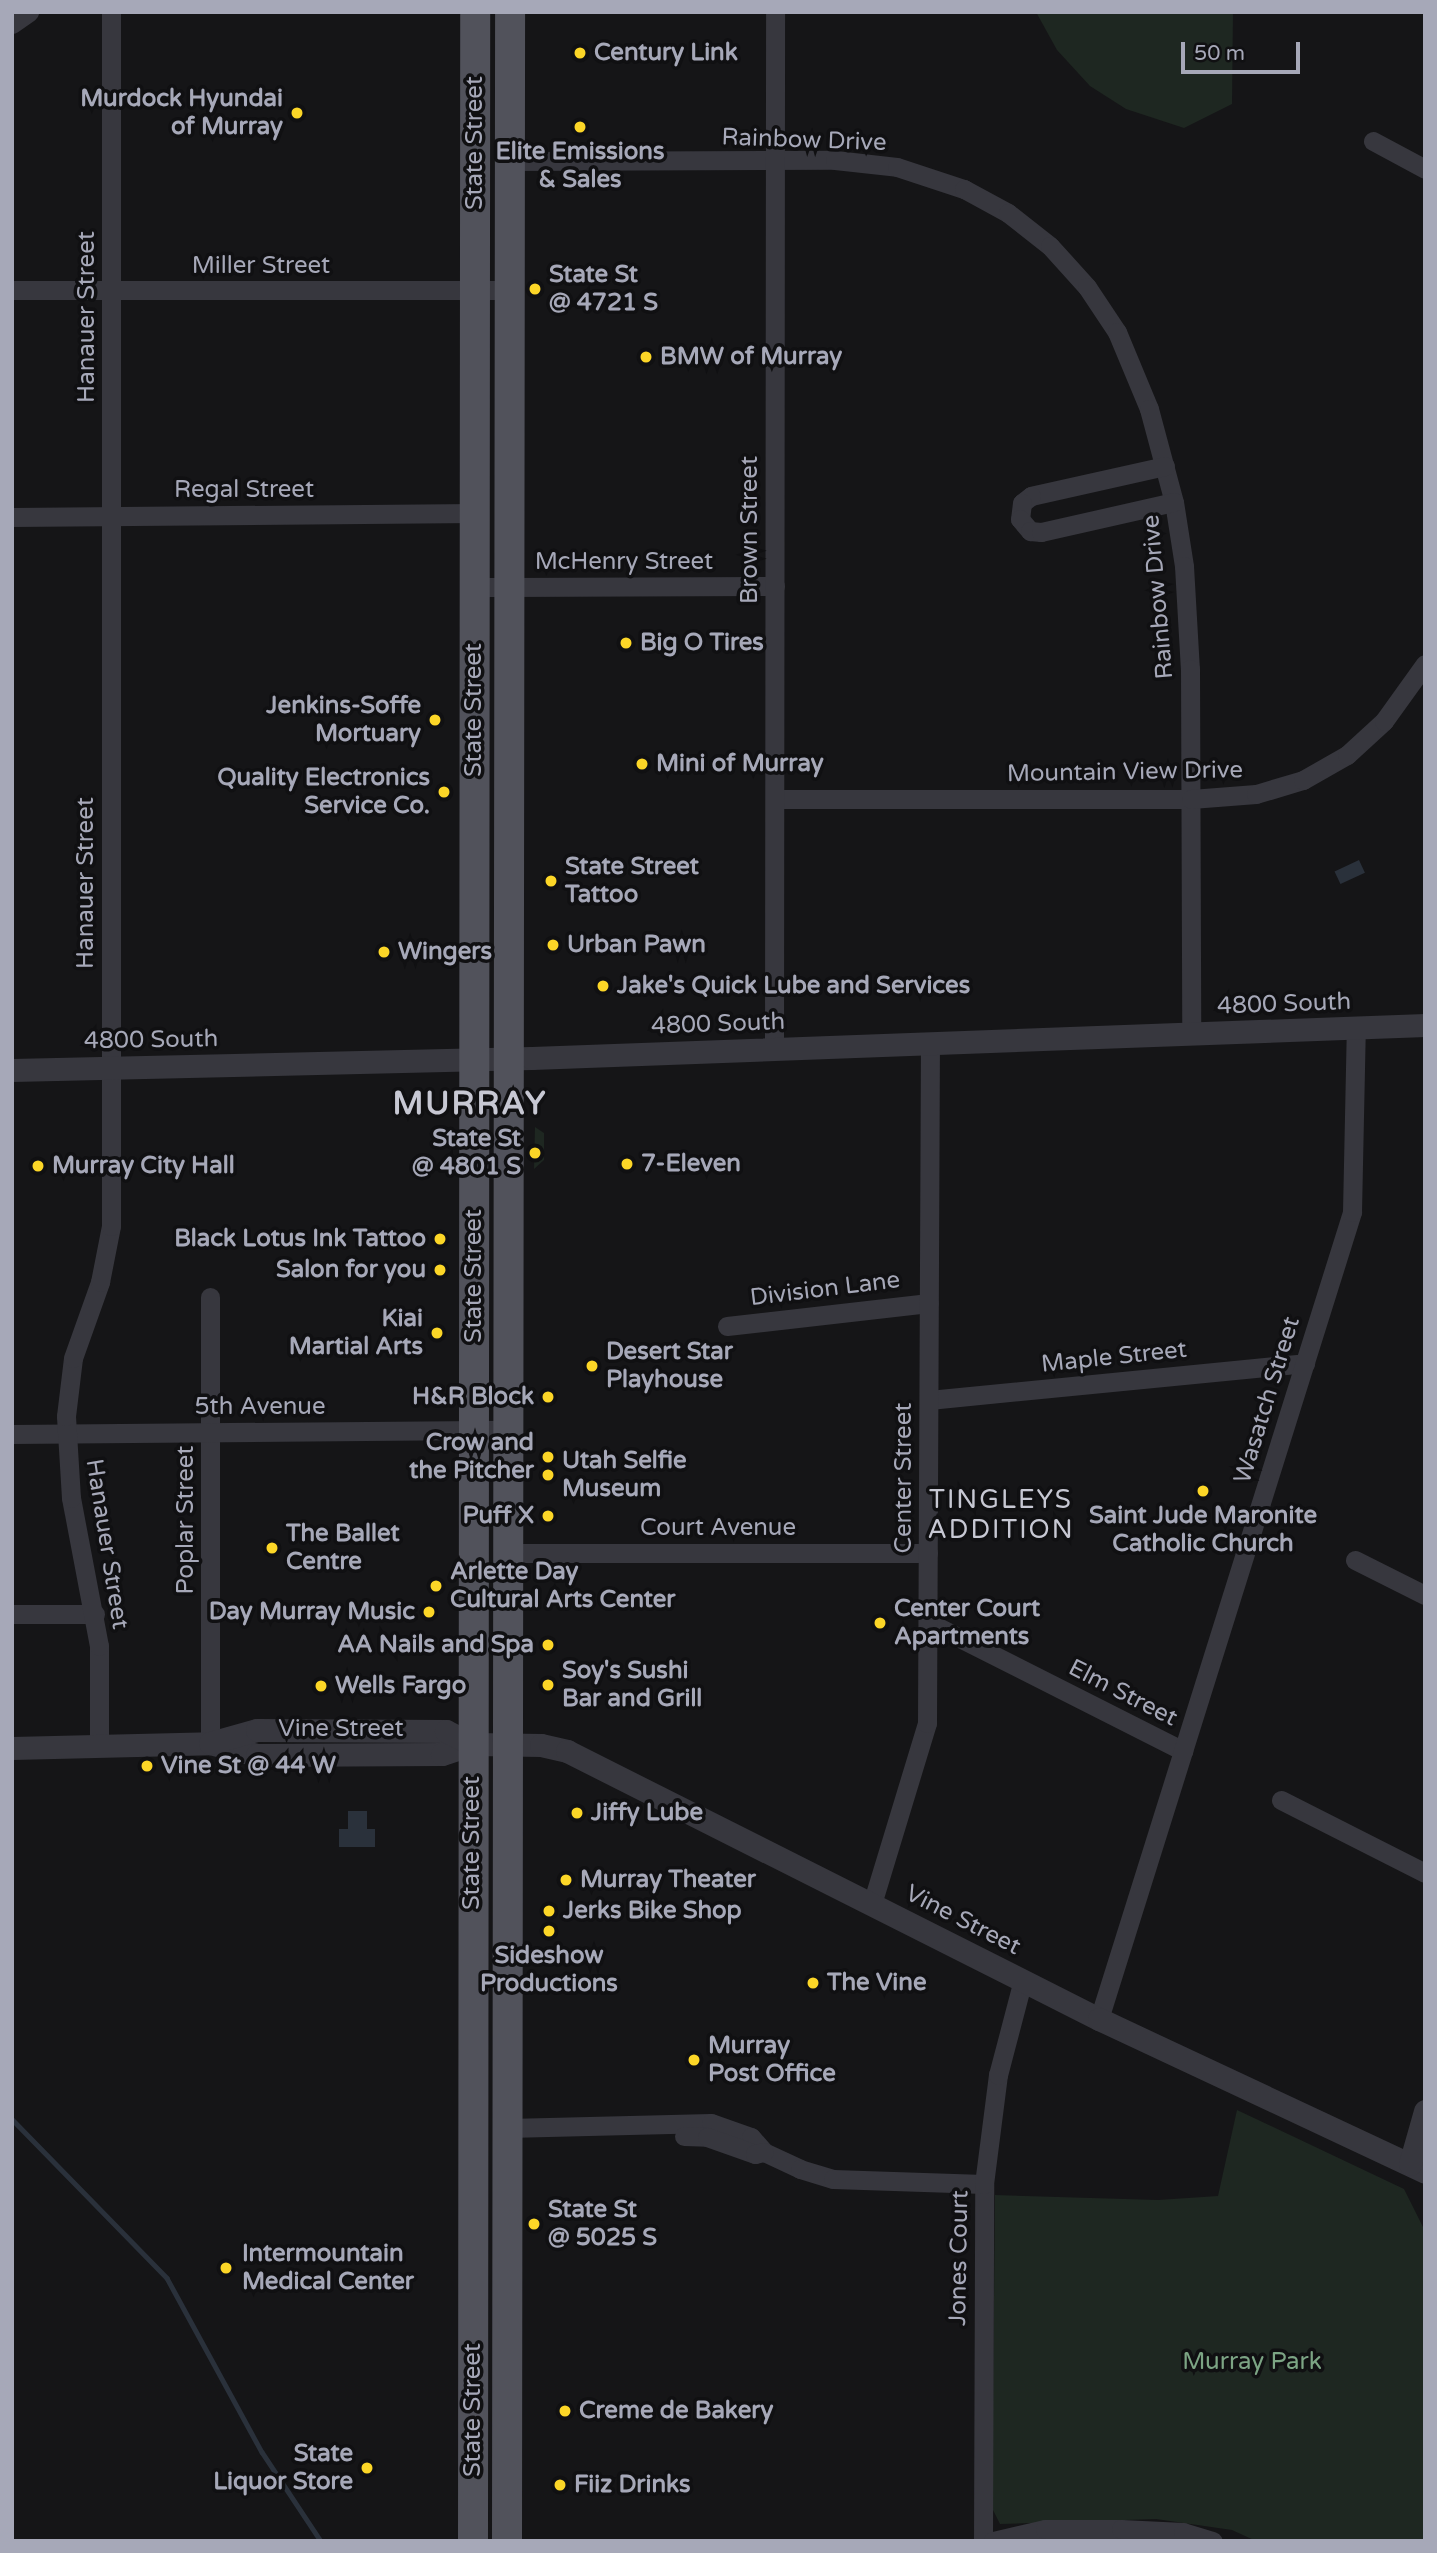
<!DOCTYPE html>
<html>
<head>
<meta charset="utf-8">
<style>
	body { margin:0 }
	#map { position:relative; width:1437px; height:2553px; overflow:hidden; background:#151517; font-family:"Varela Round",sans-serif }
	div>[style] { position:absolute }
	.green>* { inset:0; background:#1e2721 }
	.water>* { inset:0; background:#2a313b; transform-origin:0 0 }
	.stream>* { height:4.5px; margin:-2.25px; padding:0 2.25px; transform-origin:2.25px; border-radius:2.25px; background:#2a313b }
	.minor>* { height:19px; margin:-9.5px; padding:0 9.5px; transform-origin:9.5px; border-radius:9.5px; background:#37373e }
	.tertiary>* { height:23px; margin:-11.5px; padding:0 11.5px; transform-origin:11.5px; border-radius:11.5px; background:#37373e }
	.primary>* { height:30px; margin:-15px; padding:0 15px; transform-origin:15px; border-radius:15px; background:#51525b }
	.dots>* { width:19px; height:19px; translate:-50% -50%; box-sizing:border-box; border:4px solid #101012; border-radius:50% }
	span { translate:-50% -50%; white-space:nowrap; text-align:center; line-height:1.15; -webkit-text-stroke:7px #101012; paint-order:stroke }
	.poi-label { font-size:24px; color:#a6a8b8; font-weight:700 }
	.left { translate:0 -50%; text-align:left }
	.right { translate:-100% -50%; text-align:right }
	.street-label { font-size:24px; color:#a6a8b8 }
	.park-label { font-size:24px; color:#7ca484 }
	.neighbourhood-label { font-size:26px; color:#c7c8d3; letter-spacing:2px }
	.district-label { font-size:32px; color:#c7c8d3; font-weight:700; letter-spacing:2px }
	.frame { position:absolute; inset:0; border:14px solid #a6a8b8; pointer-events:none }
	.scale { position:absolute; left:1181px; top:42px; width:119px; height:32px; box-sizing:border-box; border:4px solid #a6a8b8; border-top:0; padding-left:9px; font-size:21px; line-height:24px; white-space:nowrap; color:#a6a8b8; -webkit-text-stroke:5px #101012; paint-order:stroke }
</style>
</head>
<body>
<div id="map">
	<div class="green">
		<div style="clip-path:polygon(1036px 12px,1233px 12px,1232px 104px,1184px 128px,1126px 109px,1090px 86px,1057px 50px)"></div>
		<div style="clip-path:polygon(535px 1127px,544px 1133px,544px 1160px,534px 1169px)"></div>
		<div style="clip-path:polygon(1237px 2110px,1404px 2189px,1425px 2231px,1425px 2541px,1256px 2541px,1232px 2530px,1156px 2519px,1000px 2524px,992px 2508px,995px 2195px,1158px 2200px,1218px 2196px)"></div>
	</div>
	<div class="water">
		<div style="left:1359px;top:860px;width:14px;height:27px;rotate:65deg"></div>
		<div style="clip-path:polygon(348px 1811px,367px 1811px,367px 1829px,375px 1829px,375px 1847px,339px 1847px,339px 1829px,348px 1829px)"></div>
	</div>
	<div class="stream">
		<div style="left:12px;top:2119px;width:222px;rotate:45.7deg"></div>
		<div style="left:167px;top:2278px;width:198px;rotate:61.4deg"></div>
		<div style="left:262px;top:2452px;width:107px;rotate:56.5deg"></div>
	</div>
	<div class="minor">
		<div style="left:12px;top:24px;width:21px;rotate:-35deg"></div>
		<div style="left:1373px;top:141px;width:59px;rotate:28.3deg"></div>
		<div style="left:510px;top:161px;width:325px;rotate:-0.2deg"></div>
		<div style="left:835px;top:160px;width:62px;rotate:6.4deg"></div>
		<div style="left:897px;top:167px;width:71px;rotate:18.2deg"></div>
		<div style="left:964px;top:189px;width:50px;rotate:28.6deg"></div>
		<div style="left:1008px;top:213px;width:53px;rotate:38.2deg"></div>
		<div style="left:1050px;top:246px;width:55px;rotate:47.9deg"></div>
		<div style="left:1087px;top:287px;width:54px;rotate:56.3deg"></div>
		<div style="left:1117px;top:332px;width:83px;rotate:67.4deg"></div>
		<div style="left:1149px;top:409px;width:96px;rotate:75deg"></div>
		<div style="left:1174px;top:502px;width:65px;rotate:81.1deg"></div>
		<div style="left:1184px;top:566px;width:103px;rotate:86.7deg"></div>
		<div style="left:1190px;top:669px;width:365px;rotate:89.8deg"></div>
		<div style="left:12px;top:290px;width:498px"></div>
		<div style="left:1165px;top:466px;width:137px;rotate:167.4deg"></div>
		<div style="left:1031px;top:496px;width:11px;rotate:142deg"></div>
		<div style="left:1022px;top:503px;width:16px;rotate:97deg"></div>
		<div style="left:1020px;top:519px;width:16px;rotate:50deg"></div>
		<div style="left:1030px;top:531px;width:11px;rotate:5deg"></div>
		<div style="left:1041px;top:532px;width:136px;rotate:-12.7deg"></div>
		<div style="left:12px;top:517px;width:464px;rotate:-0.5deg"></div>
		<div style="left:474px;top:587px;width:301px;rotate:-0.2deg"></div>
		<div style="left:775px;top:799px;width:416px"></div>
		<div style="left:1191px;top:799px;width:65px;rotate:-4.4deg"></div>
		<div style="left:1256px;top:794px;width:49px;rotate:-16.6deg"></div>
		<div style="left:1303px;top:780px;width:51px;rotate:-29.6deg"></div>
		<div style="left:1347px;top:755px;width:50px;rotate:-42.6deg"></div>
		<div style="left:1384px;top:721px;width:70px;rotate:-54.3deg"></div>
		<div style="left:774px;top:1048px;width:1036px;rotate:-89.94deg"></div>
		<div style="left:210px;top:1297px;width:446px;rotate:90deg"></div>
		<div style="left:727px;top:1326px;width:203px;rotate:-6.5deg"></div>
		<div style="left:929px;top:1400px;width:378px;rotate:-5.6deg"></div>
		<div style="left:12px;top:1434px;width:496px;rotate:-0.5deg"></div>
		<div style="left:508px;top:1553px;width:420px"></div>
		<div style="left:1355px;top:1560px;width:78px;rotate:26.6deg"></div>
		<div style="left:12px;top:1614px;width:83px"></div>
		<div style="left:928px;top:1622px;width:286px;rotate:26.8deg"></div>
		<div style="left:99px;top:1745px;width:99px;rotate:-90deg"></div>
		<div style="left:99px;top:1646px;width:151px;rotate:-100.7deg"></div>
		<div style="left:71px;top:1498px;width:82px;rotate:-93.5deg"></div>
		<div style="left:66px;top:1416px;width:58px;rotate:-83.1deg"></div>
		<div style="left:73px;top:1358px;width:81px;rotate:-70.4deg"></div>
		<div style="left:100px;top:1282px;width:57px;rotate:-78.9deg"></div>
		<div style="left:111px;top:1226px;width:1214px;rotate:-90deg"></div>
		<div style="left:1281px;top:1800px;width:161px;rotate:26.9deg"></div>
		<div style="left:872px;top:1904px;width:189px;rotate:-73.1deg"></div>
		<div style="left:927px;top:1723px;width:679px;rotate:-89.75deg"></div>
		<div style="left:1099px;top:2019px;width:846px;rotate:-72.59deg"></div>
		<div style="left:1352px;top:1212px;width:184px;rotate:-88.8deg"></div>
		<div style="left:506px;top:2128px;width:205px;rotate:-1.4deg"></div>
		<div style="left:711px;top:2123px;width:42px;rotate:19.3deg"></div>
		<div style="left:751px;top:2137px;width:20px;rotate:49deg"></div>
		<div style="left:764px;top:2152px;width:40px;rotate:25deg"></div>
		<div style="left:800px;top:2169px;width:34px;rotate:17deg"></div>
		<div style="left:833px;top:2179px;width:151px;rotate:1.9deg"></div>
		<div style="left:684px;top:2136px;width:23px;rotate:2deg"></div>
		<div style="left:707px;top:2137px;width:51px;rotate:19.5deg"></div>
		<div style="left:755px;top:2154px;width:9px;rotate:-13deg"></div>
		<div style="left:983px;top:2541px;width:357px;rotate:-89.8deg"></div>
		<div style="left:984px;top:2184px;width:110px;rotate:-82.7deg"></div>
		<div style="left:998px;top:2075px;width:98px;rotate:-75.3deg"></div>
		<div style="left:993px;top:2541px;width:53px;rotate:-13deg"></div>
		<div style="left:1045px;top:2529px;width:76px"></div>
		<div style="left:1121px;top:2529px;width:62px;rotate:2.8deg"></div>
		<div style="left:1183px;top:2532px;width:31px;rotate:17deg"></div>
	</div>
	<div class="tertiary">
		<div style="left:12px;top:1070px;width:520px;rotate:-1.32deg"></div>
		<div style="left:532px;top:1058px;width:894px;rotate:-2.12deg"></div>
		<div style="left:210px;top:1743px;width:49px;rotate:14.3deg"></div>
		<div style="left:257px;top:1755px;width:185px;rotate:-0.3deg"></div>
		<div style="left:442px;top:1754px;width:32px;rotate:-18deg"></div>
		<div style="left:472px;top:1744px;width:69px;rotate:0.8deg"></div>
		<div style="left:541px;top:1745px;width:27px;rotate:13deg"></div>
		<div style="left:567px;top:1751px;width:596px;rotate:26.74deg"></div>
		<div style="left:1099px;top:2019px;width:360px;rotate:25.1deg"></div>
		<div style="left:12px;top:1748px;width:198px;rotate:-1.4deg"></div>
		<div style="left:210px;top:1743px;width:49px;rotate:-15.5deg"></div>
		<div style="left:257px;top:1730px;width:189px;rotate:0.3deg"></div>
		<div style="left:446px;top:1731px;width:29px;rotate:27deg"></div>
		<div style="left:1410px;top:2164px;width:55px;rotate:-74.2deg"></div>
	</div>
	<div class="primary">
		<div style="left:473px;top:2541px;width:2529px;rotate:-89.95deg"></div>
		<div style="left:507px;top:2541px;width:2529px;rotate:-89.93deg"></div>
	</div>
	<div class="dots">
		<div style="left:580px;top:53px;background:#fcd627"></div>
		<div style="left:297px;top:113px;background:#fcd627"></div>
		<div style="left:580px;top:127px;background:#fcd627"></div>
		<div style="left:535px;top:289px;background:#fcd627"></div>
		<div style="left:646px;top:357px;background:#fcd627"></div>
		<div style="left:626px;top:643px;background:#fcd627"></div>
		<div style="left:435px;top:720px;background:#fcd627"></div>
		<div style="left:642px;top:764px;background:#fcd627"></div>
		<div style="left:444px;top:792px;background:#fcd627"></div>
		<div style="left:551px;top:881px;background:#fcd627"></div>
		<div style="left:553px;top:945px;background:#fcd627"></div>
		<div style="left:384px;top:952px;background:#fcd627"></div>
		<div style="left:603px;top:986px;background:#fcd627"></div>
		<div style="left:535px;top:1153px;background:#fcd627"></div>
		<div style="left:627px;top:1164px;background:#fcd627"></div>
		<div style="left:38px;top:1166px;background:#fcd627"></div>
		<div style="left:440px;top:1239px;background:#fcd627"></div>
		<div style="left:440px;top:1270px;background:#fcd627"></div>
		<div style="left:437px;top:1333px;background:#fcd627"></div>
		<div style="left:592px;top:1366px;background:#fcd627"></div>
		<div style="left:548px;top:1397px;background:#fcd627"></div>
		<div style="left:548px;top:1457px;background:#fcd627"></div>
		<div style="left:548px;top:1475px;background:#fcd627"></div>
		<div style="left:1203px;top:1491px;background:#fcd627"></div>
		<div style="left:548px;top:1516px;background:#fcd627"></div>
		<div style="left:272px;top:1548px;background:#fcd627"></div>
		<div style="left:436px;top:1586px;background:#fcd627"></div>
		<div style="left:429px;top:1612px;background:#fcd627"></div>
		<div style="left:880px;top:1623px;background:#fcd627"></div>
		<div style="left:548px;top:1645px;background:#fcd627"></div>
		<div style="left:548px;top:1685px;background:#fcd627"></div>
		<div style="left:321px;top:1686px;background:#fcd627"></div>
		<div style="left:147px;top:1766px;background:#fcd627"></div>
		<div style="left:577px;top:1813px;background:#fcd627"></div>
		<div style="left:566px;top:1880px;background:#fcd627"></div>
		<div style="left:549px;top:1911px;background:#fcd627"></div>
		<div style="left:549px;top:1931px;background:#fcd627"></div>
		<div style="left:813px;top:1983px;background:#fcd627"></div>
		<div style="left:694px;top:2060px;background:#fcd627"></div>
		<div style="left:534px;top:2224px;background:#fcd627"></div>
		<div style="left:226px;top:2268px;background:#fcd627"></div>
		<div style="left:565px;top:2411px;background:#fcd627"></div>
		<div style="left:367px;top:2468px;background:#fcd627"></div>
		<div style="left:560px;top:2485px;background:#fcd627"></div>
	</div>
	<div class="poi-label">
		<span class="left" style="left:594px;top:53px">Century Link</span>
		<span class="right" style="left:283px;top:113px">Murdock Hyundai<br>of Murray</span>
		<span style="left:580px;top:166px">Elite Emissions<br>&amp; Sales</span>
		<span class="left" style="left:549px;top:289px">State St<br>@ 4721 S</span>
		<span class="left" style="left:660px;top:357px">BMW of Murray</span>
		<span class="left" style="left:640px;top:643px">Big O Tires</span>
		<span class="right" style="left:421px;top:720px">Jenkins-Soffe<br>Mortuary</span>
		<span class="left" style="left:656px;top:764px">Mini of Murray</span>
		<span class="right" style="left:430px;top:792px">Quality Electronics<br>Service Co.</span>
		<span class="left" style="left:565px;top:881px">State Street<br>Tattoo</span>
		<span class="left" style="left:567px;top:945px">Urban Pawn</span>
		<span class="left" style="left:398px;top:952px">Wingers</span>
		<span class="left" style="left:617px;top:986px">Jake's Quick Lube and Services</span>
		<span class="right" style="left:521px;top:1153px">State St<br>@ 4801 S</span>
		<span class="left" style="left:641px;top:1164px">7-Eleven</span>
		<span class="left" style="left:52px;top:1166px">Murray City Hall</span>
		<span class="right" style="left:426px;top:1239px">Black Lotus Ink Tattoo</span>
		<span class="right" style="left:426px;top:1270px">Salon for you</span>
		<span class="right" style="left:423px;top:1333px">Kiai<br>Martial Arts</span>
		<span class="left" style="left:606px;top:1366px">Desert Star<br>Playhouse</span>
		<span class="right" style="left:534px;top:1397px">H&amp;R Block</span>
		<span class="right" style="left:534px;top:1457px">Crow and<br>the Pitcher</span>
		<span class="left" style="left:562px;top:1475px">Utah Selfie<br>Museum</span>
		<span class="right" style="left:534px;top:1516px">Puff X</span>
		<span style="left:1203px;top:1530px">Saint Jude Maronite<br>Catholic Church</span>
		<span class="left" style="left:286px;top:1548px">The Ballet<br>Centre</span>
		<span class="left" style="left:450px;top:1586px">Arlette Day<br>Cultural Arts Center</span>
		<span class="left" style="left:894px;top:1623px">Center Court<br>Apartments</span>
		<span class="right" style="left:415px;top:1612px">Day Murray Music</span>
		<span class="right" style="left:534px;top:1645px">AA Nails and Spa</span>
		<span class="left" style="left:562px;top:1685px">Soy's Sushi<br>Bar and Grill</span>
		<span class="left" style="left:335px;top:1686px">Wells Fargo</span>
		<span class="left" style="left:161px;top:1766px">Vine St @ 44 W</span>
		<span class="left" style="left:591px;top:1813px">Jiffy Lube</span>
		<span class="left" style="left:580px;top:1880px">Murray Theater</span>
		<span class="left" style="left:563px;top:1911px">Jerks Bike Shop</span>
		<span style="left:549px;top:1970px">Sideshow<br>Productions</span>
		<span class="left" style="left:827px;top:1983px">The Vine</span>
		<span class="left" style="left:708px;top:2060px">Murray<br>Post Office</span>
		<span class="left" style="left:548px;top:2224px">State St<br>@ 5025 S</span>
		<span class="left" style="left:242px;top:2268px">Intermountain<br>Medical Center</span>
		<span class="left" style="left:579px;top:2411px">Creme de Bakery</span>
		<span class="right" style="left:353px;top:2468px">State<br>Liquor Store</span>
		<span class="left" style="left:574px;top:2485px">Fiiz Drinks</span>
	</div>
	<div class="street-label">
		<span style="left:804px;top:140px;rotate:2deg">Rainbow Drive</span>
		<span style="left:475px;top:143px;rotate:-90deg">State Street</span>
		<span style="left:261px;top:266px">Miller Street</span>
		<span style="left:87px;top:317px;rotate:-90deg">Hanauer Street</span>
		<span style="left:244px;top:490px">Regal Street</span>
		<span style="left:750px;top:530px;rotate:-90deg">Brown Street</span>
		<span style="left:624px;top:562px">McHenry Street</span>
		<span style="left:1158px;top:597px;rotate:-95deg">Rainbow Drive</span>
		<span style="left:474px;top:710px;rotate:-90deg">State Street</span>
		<span style="left:1125px;top:772px;rotate:-1deg">Mountain View Drive</span>
		<span style="left:86px;top:883px;rotate:-90deg">Hanauer Street</span>
		<span style="left:1284px;top:1004px;rotate:-2deg">4800 South</span>
		<span style="left:718px;top:1024px;rotate:-2deg">4800 South</span>
		<span style="left:151px;top:1040px;rotate:-1deg">4800 South</span>
		<span style="left:474px;top:1276px;rotate:-90deg">State Street</span>
		<span style="left:825px;top:1289px;rotate:-7deg">Division Lane</span>
		<span style="left:1114px;top:1357px;rotate:-6deg">Maple Street</span>
		<span style="left:1267px;top:1400px;rotate:-73deg">Wasatch Street</span>
		<span style="left:260px;top:1407px">5th Avenue</span>
		<span style="left:904px;top:1478px;rotate:-90deg">Center Street</span>
		<span style="left:186px;top:1520px;rotate:-90deg">Poplar Street</span>
		<span style="left:718px;top:1528px">Court Avenue</span>
		<span style="left:107px;top:1544px;rotate:81deg">Hanauer Street</span>
		<span style="left:1123px;top:1693px;rotate:27deg">Elm Street</span>
		<span style="left:341px;top:1729px">Vine Street</span>
		<span style="left:472px;top:1843px;rotate:-90deg">State Street</span>
		<span style="left:963px;top:1920px;rotate:27deg">Vine Street</span>
		<span style="left:959px;top:2258px;rotate:-89deg">Jones Court</span>
		<span style="left:473px;top:2410px;rotate:-90deg">State Street</span>
	</div>
	<div class="park-label">
		<span style="left:1252px;top:2362px">Murray Park</span>
	</div>
	<div class="neighbourhood-label">
		<span style="left:1001px;top:1515px">TINGLEYS<br>ADDITION</span>
	</div>
	<div class="district-label">
		<span style="left:470px;top:1104px">MURRAY</span>
	</div>
	<div class="frame"></div>
	<div class="scale">50 m</div>
</div>
</body>
</html>
